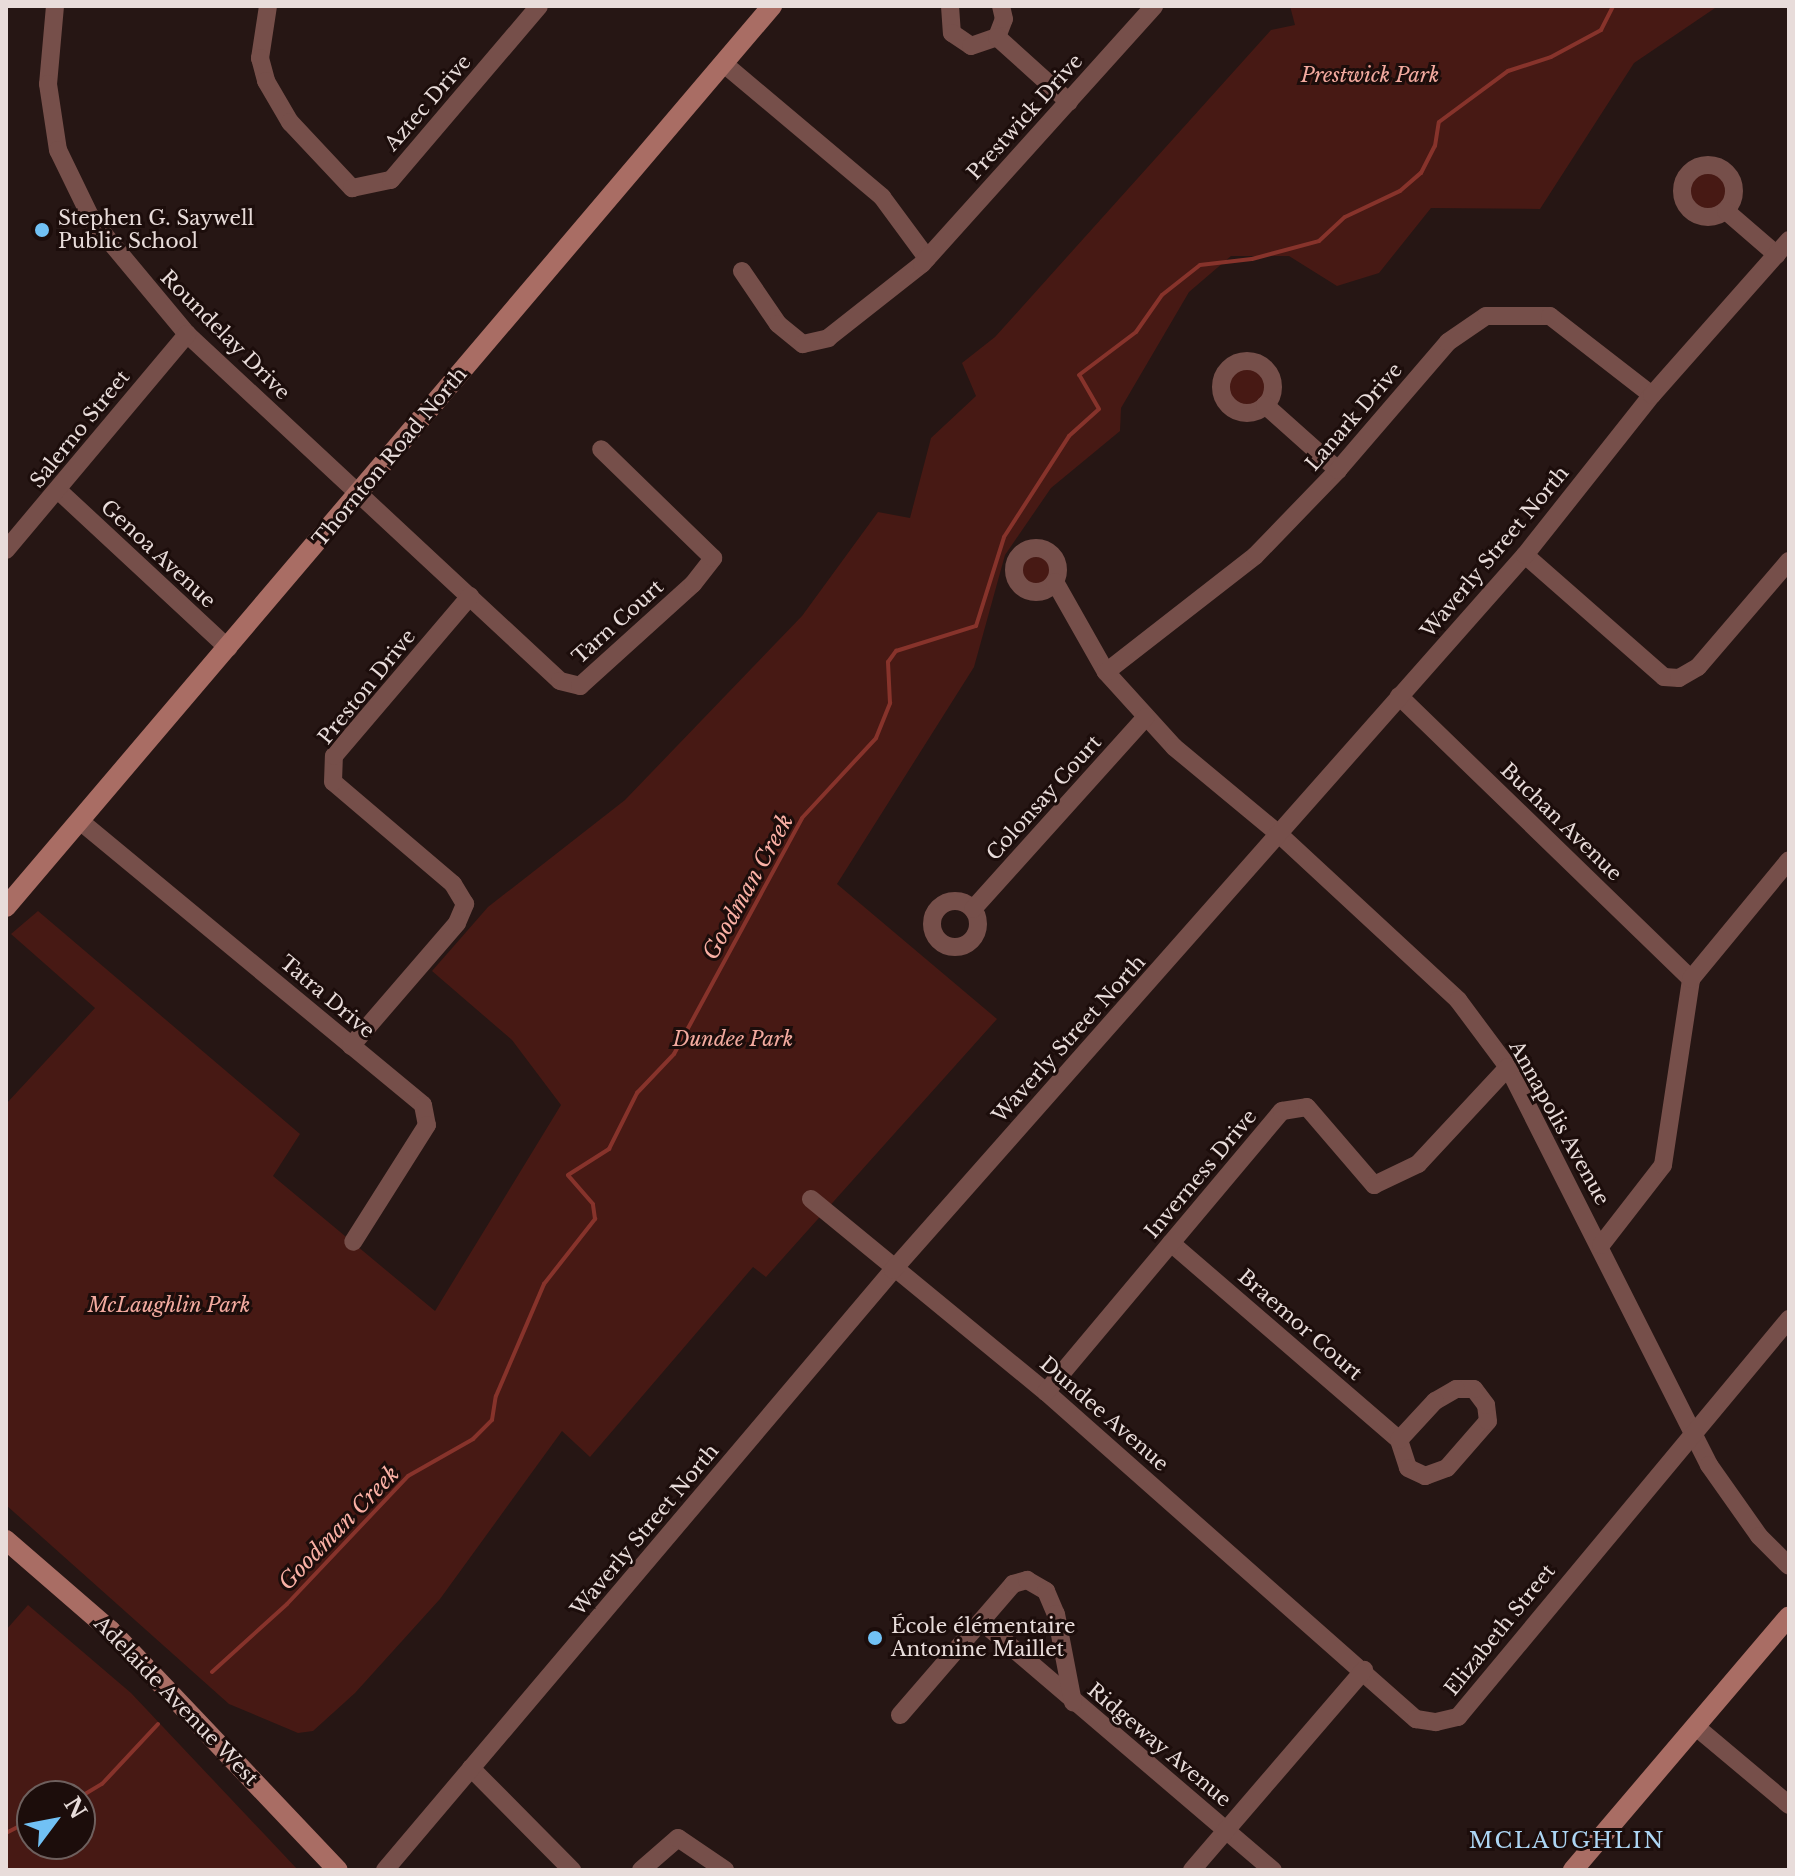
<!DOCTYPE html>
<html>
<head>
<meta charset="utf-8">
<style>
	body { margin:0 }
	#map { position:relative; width:1795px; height:1876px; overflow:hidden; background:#261614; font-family:"Libre Baskerville",serif }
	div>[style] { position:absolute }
	.green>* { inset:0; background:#471914 }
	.round { border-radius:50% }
	.stream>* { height:4px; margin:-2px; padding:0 2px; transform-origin:2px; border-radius:2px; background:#87332b }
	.street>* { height:18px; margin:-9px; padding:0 9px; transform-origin:9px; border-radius:9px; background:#764f4a }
	.street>.ring { margin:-9px; padding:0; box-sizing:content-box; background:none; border:18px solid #764f4a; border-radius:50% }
	.secondary>* { height:20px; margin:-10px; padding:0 10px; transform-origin:10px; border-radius:10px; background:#a96d64 }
	.dots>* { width:22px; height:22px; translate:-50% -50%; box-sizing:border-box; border:4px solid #1c0d0b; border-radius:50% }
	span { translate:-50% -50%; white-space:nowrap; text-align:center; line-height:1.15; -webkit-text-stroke:6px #1c0d0b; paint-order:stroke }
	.park-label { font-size:20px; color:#f3aa9f; font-style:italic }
	.street-label { font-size:20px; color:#e8dcda }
	.poi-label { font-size:20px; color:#e8dcda }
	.left { translate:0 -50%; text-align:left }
	.water-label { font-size:22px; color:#fab0a5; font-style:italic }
	.neighbourhood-label { font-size:22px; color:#add6f4; letter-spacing:2px }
	.frame { position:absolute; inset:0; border:8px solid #e8dcda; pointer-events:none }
	.north { position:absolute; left:16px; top:1780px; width:80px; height:80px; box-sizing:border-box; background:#1c0d0b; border:2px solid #6e605e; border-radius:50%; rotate:58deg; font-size:22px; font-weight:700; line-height:32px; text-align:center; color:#e8dcda }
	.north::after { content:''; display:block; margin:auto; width:28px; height:36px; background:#71c1f5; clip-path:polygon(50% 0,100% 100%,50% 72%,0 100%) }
</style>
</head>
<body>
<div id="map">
	<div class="green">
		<div style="clip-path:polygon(1290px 6px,1718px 6px,1634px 63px,1540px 209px,1431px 208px,1379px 273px,1337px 286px,1289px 256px,1231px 256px,1189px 292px,1121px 408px,1120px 431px,1051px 488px,1005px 555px,974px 667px,837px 884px,997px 1019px,766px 1277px,753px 1267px,590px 1457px,562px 1431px,440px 1599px,355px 1693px,313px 1731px,298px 1733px,229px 1704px,6px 1505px,6px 1104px,95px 1008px,11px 934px,38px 911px,300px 1134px,273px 1176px,435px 1311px,561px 1105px,512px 1040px,432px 971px,488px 907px,625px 800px,802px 616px,878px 512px,910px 518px,931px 438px,976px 396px,962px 363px,995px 337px,1271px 30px,1295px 25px)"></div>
		<div class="round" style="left:1689px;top:172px;width:38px;height:38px"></div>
		<div class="round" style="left:1228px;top:368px;width:38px;height:38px"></div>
		<div class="round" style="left:1021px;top:555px;width:30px;height:30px"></div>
		<div style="clip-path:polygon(evenodd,28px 1605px,131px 1693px,298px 1870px,6px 1870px,6px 1630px,28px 1605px,80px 1796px,80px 1844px,32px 1844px,32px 1796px,80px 1796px)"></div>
	</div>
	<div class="stream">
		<div style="left:212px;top:1672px;width:101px;rotate:-42.2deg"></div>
		<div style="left:287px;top:1604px;width:176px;rotate:-46.6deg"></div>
		<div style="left:408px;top:1476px;width:75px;rotate:-29.6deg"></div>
		<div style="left:473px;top:1439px;width:27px;rotate:-45deg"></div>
		<div style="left:492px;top:1420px;width:24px;rotate:-81deg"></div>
		<div style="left:496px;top:1396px;width:122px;rotate:-66.8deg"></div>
		<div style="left:544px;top:1284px;width:83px;rotate:-51.9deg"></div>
		<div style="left:595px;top:1219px;width:15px;rotate:-98deg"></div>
		<div style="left:593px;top:1204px;width:38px;rotate:-131deg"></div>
		<div style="left:568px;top:1175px;width:49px;rotate:-32.4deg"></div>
		<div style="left:609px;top:1149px;width:63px;rotate:-63.4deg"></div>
		<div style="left:637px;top:1093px;width:54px;rotate:-46.5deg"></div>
		<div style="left:674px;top:1054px;width:268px;rotate:-61.5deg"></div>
		<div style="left:802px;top:818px;width:109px;rotate:-47.2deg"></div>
		<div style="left:876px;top:738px;width:38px;rotate:-68deg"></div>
		<div style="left:890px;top:703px;width:41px;rotate:-92.8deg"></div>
		<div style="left:888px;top:662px;width:14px;rotate:-54deg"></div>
		<div style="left:896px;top:651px;width:84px;rotate:-17.4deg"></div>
		<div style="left:976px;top:626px;width:93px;rotate:-72.5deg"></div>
		<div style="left:1004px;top:537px;width:120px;rotate:-57.2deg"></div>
		<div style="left:1069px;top:436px;width:40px;rotate:-42deg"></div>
		<div style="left:1099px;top:409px;width:39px;rotate:-120deg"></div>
		<div style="left:1079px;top:375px;width:71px;rotate:-37deg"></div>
		<div style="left:1136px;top:332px;width:45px;rotate:-54.9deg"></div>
		<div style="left:1162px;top:295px;width:48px;rotate:-38.3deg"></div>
		<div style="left:1200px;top:265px;width:52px;rotate:-6.6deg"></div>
		<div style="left:1252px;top:259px;width:69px;rotate:-15deg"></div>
		<div style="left:1319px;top:241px;width:35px;rotate:-43deg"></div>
		<div style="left:1345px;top:217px;width:61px;rotate:-25.3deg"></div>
		<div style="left:1400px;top:191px;width:28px;rotate:-41deg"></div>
		<div style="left:1421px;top:173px;width:30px;rotate:-63deg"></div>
		<div style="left:1435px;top:146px;width:24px;rotate:-81deg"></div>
		<div style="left:1439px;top:122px;width:86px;rotate:-36.5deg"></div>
		<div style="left:1508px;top:71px;width:45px;rotate:-18deg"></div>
		<div style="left:1551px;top:57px;width:57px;rotate:-28.4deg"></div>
		<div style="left:1601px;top:30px;width:27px;rotate:-63deg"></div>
		<div style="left:80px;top:1797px;width:26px;rotate:-31deg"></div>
		<div style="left:102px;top:1784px;width:82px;rotate:-47deg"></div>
		<div style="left:6px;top:1833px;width:29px;rotate:-27deg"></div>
	</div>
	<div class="street">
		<div style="left:55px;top:6px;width:78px;rotate:95.1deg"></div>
		<div style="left:48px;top:84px;width:67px;rotate:81.4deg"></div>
		<div style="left:58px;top:150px;width:78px;rotate:64.1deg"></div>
		<div style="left:92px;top:220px;width:148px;rotate:50.2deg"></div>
		<div style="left:187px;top:334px;width:509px;rotate:42.93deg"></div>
		<div style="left:560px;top:681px;width:21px;rotate:14deg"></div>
		<div style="left:580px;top:686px;width:152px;rotate:-42.1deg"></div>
		<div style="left:693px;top:584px;width:33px;rotate:-52deg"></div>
		<div style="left:713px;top:558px;width:156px;rotate:-135.8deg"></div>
		<div style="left:268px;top:6px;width:53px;rotate:98.7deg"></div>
		<div style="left:260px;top:58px;width:24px;rotate:75deg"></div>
		<div style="left:266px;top:81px;width:48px;rotate:59.7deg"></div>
		<div style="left:290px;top:122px;width:91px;rotate:46.8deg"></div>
		<div style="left:352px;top:188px;width:40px;rotate:-12deg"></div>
		<div style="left:391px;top:180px;width:228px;rotate:-49.6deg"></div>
		<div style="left:950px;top:6px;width:27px;rotate:86deg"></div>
		<div style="left:952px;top:33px;width:23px;rotate:34deg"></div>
		<div style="left:971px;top:46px;width:28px;rotate:-19deg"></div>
		<div style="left:997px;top:37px;width:19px;rotate:-69deg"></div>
		<div style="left:1004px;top:19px;width:13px;rotate:-103deg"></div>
		<div style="left:997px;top:37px;width:97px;rotate:42.1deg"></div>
		<div style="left:723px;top:63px;width:208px;rotate:40.1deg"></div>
		<div style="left:882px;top:197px;width:76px;rotate:53.6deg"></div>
		<div class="ring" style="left:1682px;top:165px;width:34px;height:34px"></div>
		<div style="left:1726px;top:211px;width:67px;rotate:40.8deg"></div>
		<div style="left:742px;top:271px;width:64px;rotate:55.8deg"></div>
		<div style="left:778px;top:324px;width:32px;rotate:39deg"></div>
		<div style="left:803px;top:344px;width:26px;rotate:-13deg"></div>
		<div style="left:828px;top:338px;width:120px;rotate:-38.2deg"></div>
		<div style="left:922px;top:264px;width:347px;rotate:-48deg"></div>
		<div class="ring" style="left:1221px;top:361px;width:34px;height:34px"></div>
		<div style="left:1265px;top:405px;width:98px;rotate:41.7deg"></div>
		<div style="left:59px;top:491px;width:231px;rotate:42.9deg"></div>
		<div class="ring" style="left:1014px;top:548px;width:26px;height:26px"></div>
		<div style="left:6px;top:550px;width:282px;rotate:-50deg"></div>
		<div style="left:1525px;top:555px;width:185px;rotate:41.3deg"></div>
		<div style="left:1664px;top:677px;width:15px;rotate:4deg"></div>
		<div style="left:1679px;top:678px;width:22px;rotate:-30deg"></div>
		<div style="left:1698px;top:667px;width:140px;rotate:-49.4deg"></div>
		<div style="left:1055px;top:582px;width:103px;rotate:60.5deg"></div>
		<div style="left:1106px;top:672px;width:101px;rotate:47.8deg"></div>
		<div style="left:1174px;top:747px;width:138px;rotate:39.7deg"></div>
		<div style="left:1280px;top:835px;width:243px;rotate:42.8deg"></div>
		<div style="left:1458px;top:1000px;width:84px;rotate:53.3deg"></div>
		<div style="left:1508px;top:1067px;width:446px;rotate:63.2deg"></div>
		<div style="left:1709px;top:1465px;width:87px;rotate:54.8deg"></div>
		<div style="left:1759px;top:1536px;width:42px;rotate:45deg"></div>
		<div style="left:1106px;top:672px;width:189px;rotate:-37.9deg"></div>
		<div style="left:1255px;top:556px;width:120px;rotate:-46deg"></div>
		<div style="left:1338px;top:470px;width:169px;rotate:-49.3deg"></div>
		<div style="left:1448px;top:342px;width:46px;rotate:-34.4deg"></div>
		<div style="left:1486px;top:316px;width:64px"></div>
		<div style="left:1550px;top:316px;width:129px;rotate:37.8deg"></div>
		<div style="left:1399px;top:696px;width:407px;rotate:44.1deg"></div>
		<div style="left:80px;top:821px;width:445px;rotate:39.6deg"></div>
		<div style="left:423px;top:1105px;width:20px;rotate:79deg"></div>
		<div style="left:427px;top:1125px;width:138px;rotate:122.3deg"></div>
		<div class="ring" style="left:932px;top:901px;width:28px;height:28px"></div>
		<div style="left:973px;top:909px;width:258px;rotate:-48deg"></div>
		<div style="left:351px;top:1046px;width:162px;rotate:-49.2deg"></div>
		<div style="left:457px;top:923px;width:21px;rotate:-67deg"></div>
		<div style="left:465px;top:904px;width:23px;rotate:-121deg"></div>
		<div style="left:453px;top:884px;width:157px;rotate:-139.6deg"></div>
		<div style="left:333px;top:782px;width:26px;rotate:-88deg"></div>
		<div style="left:334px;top:756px;width:210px;rotate:-49.6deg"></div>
		<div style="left:811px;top:1199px;width:304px;rotate:39.4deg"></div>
		<div style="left:1046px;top:1392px;width:494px;rotate:41.5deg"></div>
		<div style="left:1416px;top:1719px;width:20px;rotate:9deg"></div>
		<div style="left:1436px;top:1722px;width:23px;rotate:-13deg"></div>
		<div style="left:1458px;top:1717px;width:518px;rotate:-50.25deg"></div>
		<div style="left:1171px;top:1243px;width:301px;rotate:40.8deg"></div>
		<div style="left:1399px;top:1440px;width:29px;rotate:72deg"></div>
		<div style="left:1408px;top:1468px;width:19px;rotate:25deg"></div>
		<div style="left:1425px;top:1476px;width:23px;rotate:-20deg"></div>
		<div style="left:1447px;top:1468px;width:62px;rotate:-48.9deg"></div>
		<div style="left:1488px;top:1421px;width:16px;rotate:-97deg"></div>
		<div style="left:1486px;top:1405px;width:20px;rotate:-127deg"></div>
		<div style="left:1474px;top:1389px;width:18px;rotate:180deg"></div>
		<div style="left:1456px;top:1389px;width:24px;rotate:150deg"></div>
		<div style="left:1435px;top:1401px;width:53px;rotate:132.7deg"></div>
		<div style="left:1601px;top:1245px;width:101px;rotate:-52.2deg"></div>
		<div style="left:1663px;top:1165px;width:188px;rotate:-81.4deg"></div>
		<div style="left:1691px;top:979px;width:154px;rotate:-50.5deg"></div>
		<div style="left:1046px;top:1392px;width:367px;rotate:-50deg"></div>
		<div style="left:1282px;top:1111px;width:25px;rotate:-9deg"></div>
		<div style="left:1307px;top:1107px;width:103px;rotate:49.3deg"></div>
		<div style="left:1374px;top:1185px;width:49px;rotate:-25.5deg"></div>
		<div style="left:1418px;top:1164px;width:132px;rotate:-47.1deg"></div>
		<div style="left:981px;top:1621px;width:384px;rotate:40.5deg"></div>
		<div style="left:900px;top:1715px;width:173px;rotate:-49.2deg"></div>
		<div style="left:1013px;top:1584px;width:15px;rotate:-16deg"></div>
		<div style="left:1027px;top:1580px;width:22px;rotate:30deg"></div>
		<div style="left:1046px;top:1591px;width:25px;rotate:67deg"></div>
		<div style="left:1056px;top:1614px;width:90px;rotate:79.1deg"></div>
		<div style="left:1695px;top:1726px;width:123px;rotate:40deg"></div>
		<div style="left:471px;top:1768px;width:144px;rotate:45.3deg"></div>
		<div style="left:385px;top:1870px;width:786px;rotate:-49.75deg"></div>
		<div style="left:893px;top:1270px;width:954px;rotate:-48.53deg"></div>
		<div style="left:1525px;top:555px;width:204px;rotate:-51.6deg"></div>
		<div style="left:1652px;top:395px;width:207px;rotate:-48.5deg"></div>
		<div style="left:641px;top:1870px;width:49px;rotate:-40.9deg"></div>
		<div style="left:678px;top:1838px;width:57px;rotate:34.2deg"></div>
		<div style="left:1192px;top:1870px;width:264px;rotate:-49.3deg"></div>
	</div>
	<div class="secondary">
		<div style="left:6px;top:907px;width:1183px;rotate:-49.63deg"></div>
		<div style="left:6px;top:1540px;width:138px;rotate:40.9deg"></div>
		<div style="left:110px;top:1630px;width:331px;rotate:46.5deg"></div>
		<div style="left:1573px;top:1870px;width:333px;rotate:-49.6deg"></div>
	</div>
	<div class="dots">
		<div style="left:42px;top:230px;background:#71c1f5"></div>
		<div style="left:875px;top:1638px;background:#71c1f5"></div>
	</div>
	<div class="park-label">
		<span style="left:1370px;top:75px">Prestwick Park</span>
		<span style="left:733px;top:1039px">Dundee Park</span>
		<span style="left:169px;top:1305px">McLaughlin Park</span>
	</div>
	<div class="street-label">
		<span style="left:428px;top:103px;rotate:-49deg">Aztec Drive</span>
		<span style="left:1025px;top:117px;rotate:-48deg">Prestwick Drive</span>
		<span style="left:225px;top:335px;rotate:45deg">Roundelay Drive</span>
		<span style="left:1354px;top:417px;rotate:-49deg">Lanark Drive</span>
		<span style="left:80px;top:429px;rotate:-51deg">Salerno Street</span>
		<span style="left:390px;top:457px;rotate:-50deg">Thornton Road North</span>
		<span style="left:1495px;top:552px;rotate:-50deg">Waverly Street North</span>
		<span style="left:158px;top:554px;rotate:43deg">Genoa Avenue</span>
		<span style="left:618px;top:622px;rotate:-42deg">Tarn Court</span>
		<span style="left:367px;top:687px;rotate:-51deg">Preston Drive</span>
		<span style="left:1044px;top:798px;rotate:-48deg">Colonsay Court</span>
		<span style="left:1561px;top:822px;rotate:44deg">Buchan Avenue</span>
		<span style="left:327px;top:997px;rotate:40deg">Tatra Drive</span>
		<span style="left:1069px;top:1039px;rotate:-48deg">Waverly Street North</span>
		<span style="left:1559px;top:1123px;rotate:61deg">Annapolis Avenue</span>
		<span style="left:1201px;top:1174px;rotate:-50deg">Inverness Drive</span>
		<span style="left:1300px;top:1325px;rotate:41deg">Braemor Court</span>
		<span style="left:1104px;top:1414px;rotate:41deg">Dundee Avenue</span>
		<span style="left:645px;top:1530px;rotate:-50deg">Waverly Street North</span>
		<span style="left:1500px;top:1630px;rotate:-51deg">Elizabeth Street</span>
		<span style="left:176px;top:1701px;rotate:46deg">Adelaide Avenue West</span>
		<span style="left:1159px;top:1745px;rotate:40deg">Ridgeway Avenue</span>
	</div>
	<div class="poi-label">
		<span class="left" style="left:58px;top:230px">Stephen G. Saywell<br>Public School</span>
		<span class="left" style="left:891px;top:1638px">École élémentaire<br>Antonine Maillet</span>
	</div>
	<div class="water-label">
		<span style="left:748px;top:887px;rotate:-61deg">Goodman Creek</span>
		<span style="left:339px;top:1528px;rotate:-46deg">Goodman Creek</span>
	</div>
	<div class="neighbourhood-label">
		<span style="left:1567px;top:1841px">MCLAUGHLIN</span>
	</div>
	<div class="frame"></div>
	<div class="north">N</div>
</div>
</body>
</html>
